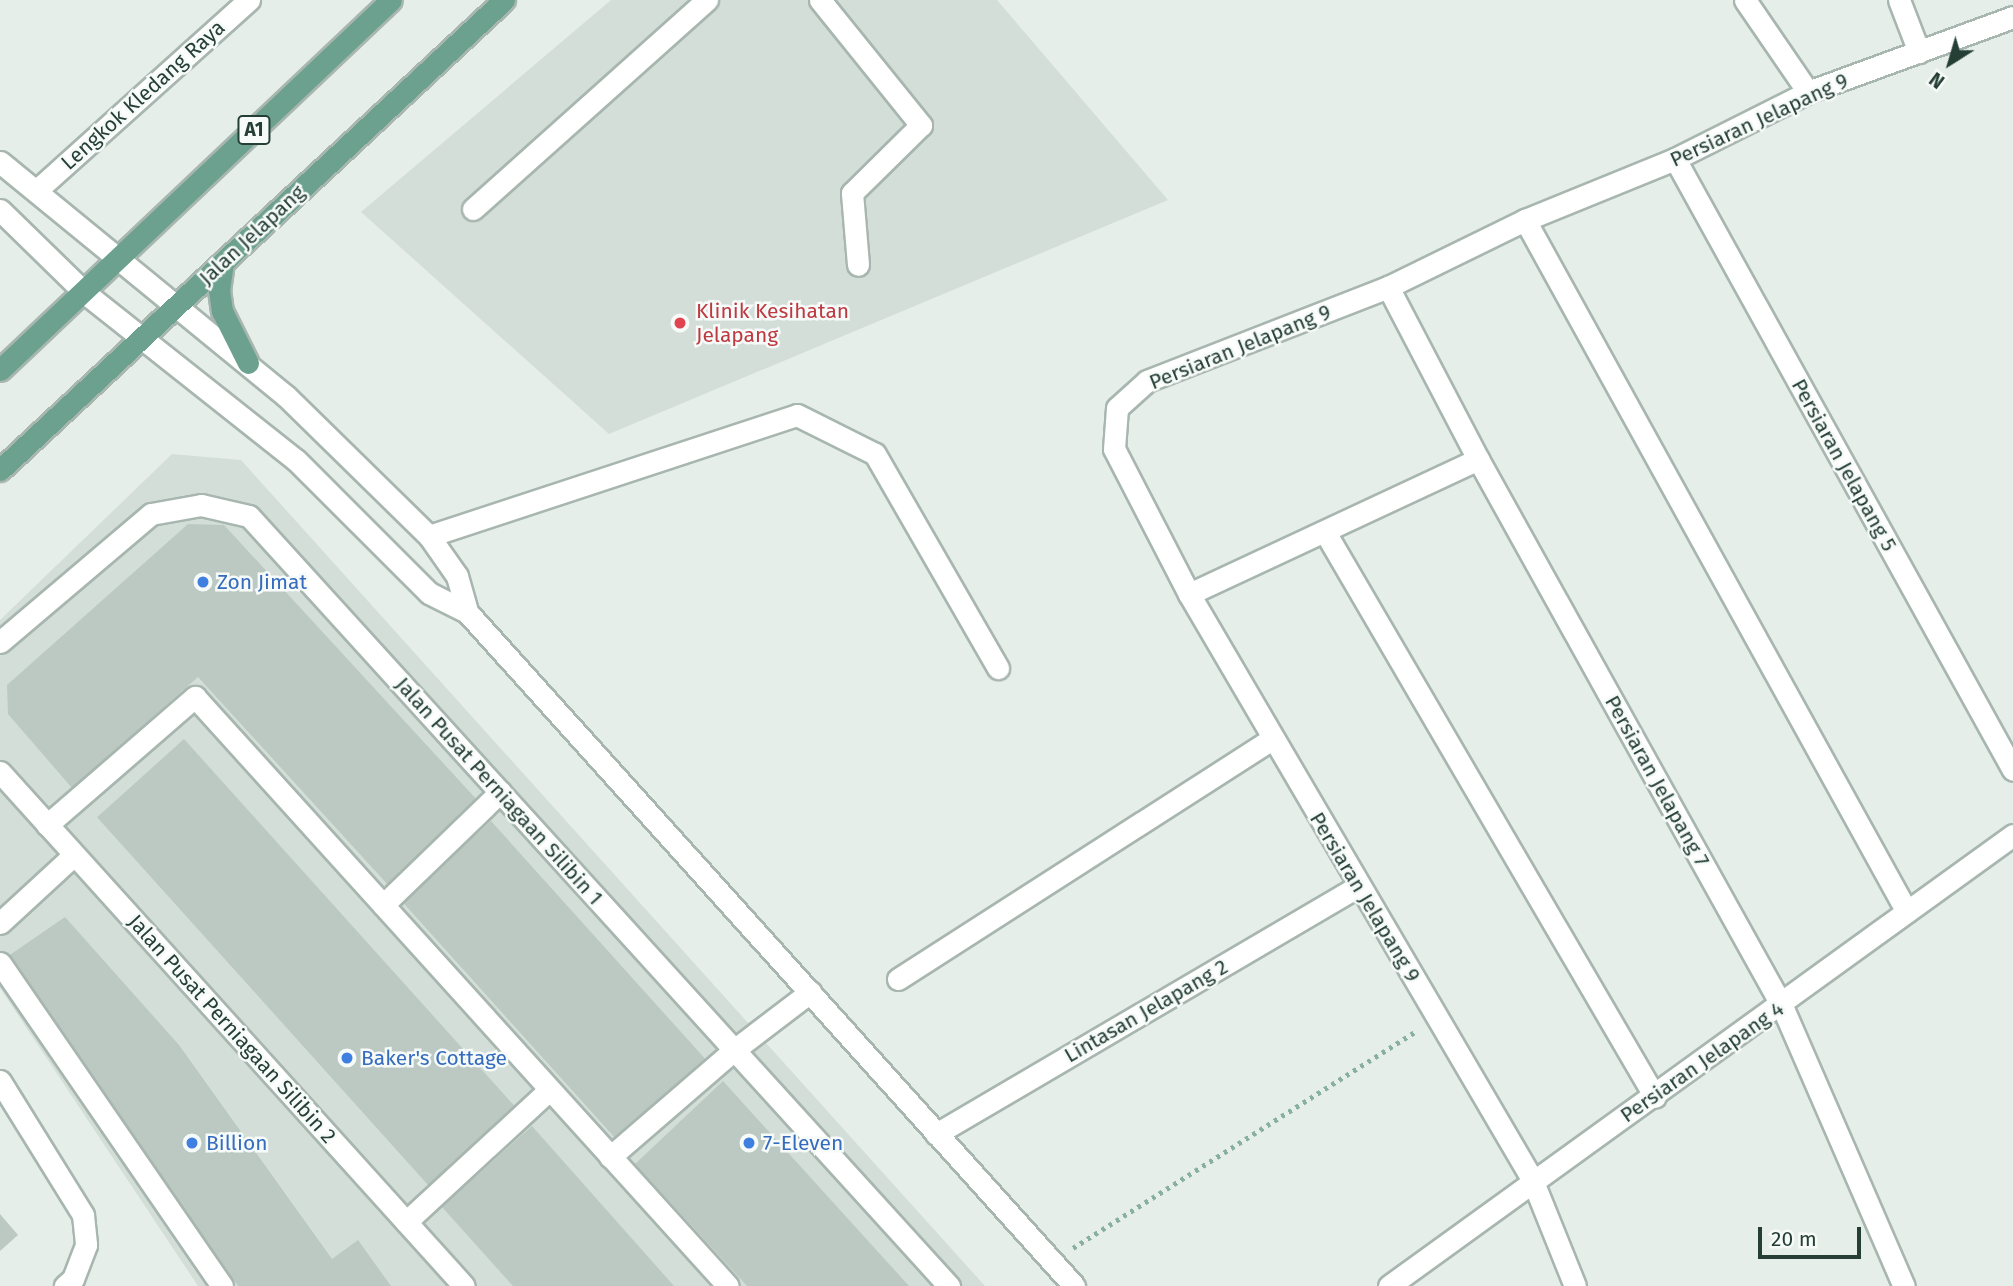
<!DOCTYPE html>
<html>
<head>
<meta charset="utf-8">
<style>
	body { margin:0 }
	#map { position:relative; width:2013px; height:1286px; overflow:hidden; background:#e6eee9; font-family:"Fira Sans",sans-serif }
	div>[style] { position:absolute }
	.built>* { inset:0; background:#d4ded8 }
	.building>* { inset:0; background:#bbc9c2; transform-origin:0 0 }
	.path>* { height:4.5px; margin-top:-2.25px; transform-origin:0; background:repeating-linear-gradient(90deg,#87b09f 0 3.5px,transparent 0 8.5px) }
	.roads { filter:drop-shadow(2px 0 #a8b6b0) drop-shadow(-2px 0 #a8b6b0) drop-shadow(0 2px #a8b6b0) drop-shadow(0 -2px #a8b6b0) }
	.minor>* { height:21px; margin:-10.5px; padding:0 10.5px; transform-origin:10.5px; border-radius:10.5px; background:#fff }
	.major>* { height:21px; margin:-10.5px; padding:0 10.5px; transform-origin:10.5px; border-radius:10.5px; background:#6ca18f }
	.dots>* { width:19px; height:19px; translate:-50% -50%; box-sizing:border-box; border:4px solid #f6faf8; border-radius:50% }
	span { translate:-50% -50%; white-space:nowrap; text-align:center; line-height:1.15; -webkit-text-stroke:5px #f6faf8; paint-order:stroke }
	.shield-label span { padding:2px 5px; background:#f6faf8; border:2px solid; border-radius:5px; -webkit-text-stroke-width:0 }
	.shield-label { font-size:19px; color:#253f36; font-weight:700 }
	.street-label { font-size:21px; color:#253f36 }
	.health-label { font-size:21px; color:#be3a42 }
	.left { translate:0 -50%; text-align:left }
	.shop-label { font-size:21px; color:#366cbe }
	.north { position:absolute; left:1915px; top:28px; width:70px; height:70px; -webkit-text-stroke:5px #f6faf8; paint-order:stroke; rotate:217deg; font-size:19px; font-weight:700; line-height:28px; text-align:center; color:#253f36 }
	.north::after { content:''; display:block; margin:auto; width:24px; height:32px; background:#253f36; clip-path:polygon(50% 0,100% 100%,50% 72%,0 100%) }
	.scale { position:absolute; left:1758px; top:1227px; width:103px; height:32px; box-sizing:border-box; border:4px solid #253f36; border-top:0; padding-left:9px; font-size:21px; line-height:24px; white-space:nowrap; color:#253f36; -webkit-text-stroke:5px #f6faf8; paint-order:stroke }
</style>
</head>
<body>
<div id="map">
	<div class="built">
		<div style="clip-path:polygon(611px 0,997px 0,1168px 200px,609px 434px,361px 212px)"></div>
		<div style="clip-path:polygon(172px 454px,241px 460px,985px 1286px,198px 1286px,0 988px,0 620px)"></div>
	</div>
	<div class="building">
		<div style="clip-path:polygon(188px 524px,224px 525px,479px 802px,389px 886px,198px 677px,72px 788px,8px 714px,7px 685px)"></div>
		<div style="left:184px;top:739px;width:496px;height:117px;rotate:48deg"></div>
		<div style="left:491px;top:821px;width:322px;height:120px;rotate:48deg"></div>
		<div style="clip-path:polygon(65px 917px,179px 1045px,332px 1259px,358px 1240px,391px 1286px,238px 1286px,4px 959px)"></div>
		<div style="clip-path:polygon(723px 1081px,909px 1286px,747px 1286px,635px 1164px)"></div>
		<div style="clip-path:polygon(532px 1126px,674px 1286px,513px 1286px,442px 1207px)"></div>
		<div style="clip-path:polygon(0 1214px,18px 1235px,0 1251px)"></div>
	</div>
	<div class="path">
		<div style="left:1073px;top:1248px;width:404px;rotate:-32.3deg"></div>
	</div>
	<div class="roads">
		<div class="minor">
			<div style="left:820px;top:0;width:161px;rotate:51.1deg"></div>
			<div style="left:921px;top:125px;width:97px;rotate:135.4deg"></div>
			<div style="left:852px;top:193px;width:72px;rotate:85.2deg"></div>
			<div style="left:1745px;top:0;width:112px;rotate:55.6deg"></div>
			<div style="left:1899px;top:0;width:56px;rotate:69deg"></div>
			<div style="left:1675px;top:159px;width:698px;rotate:61.05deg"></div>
			<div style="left:0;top:162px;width:370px;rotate:39.3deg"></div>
			<div style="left:286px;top:396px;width:200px;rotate:44.4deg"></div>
			<div style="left:429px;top:536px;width:49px;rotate:55deg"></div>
			<div style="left:457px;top:576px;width:37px;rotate:74deg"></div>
			<div style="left:37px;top:190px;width:285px;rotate:-41.9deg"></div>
			<div style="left:473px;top:209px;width:314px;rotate:-41.8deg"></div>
			<div style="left:0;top:210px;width:119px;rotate:44.3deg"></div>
			<div style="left:85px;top:293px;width:269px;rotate:38.4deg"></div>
			<div style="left:296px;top:460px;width:188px;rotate:45deg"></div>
			<div style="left:429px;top:593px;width:42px;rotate:26.6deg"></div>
			<div style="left:467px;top:612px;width:907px;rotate:47.99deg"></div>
			<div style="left:1525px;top:220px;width:790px;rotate:61.1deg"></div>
			<div style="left:1388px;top:287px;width:194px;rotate:62.4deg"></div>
			<div style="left:1478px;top:459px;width:626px;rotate:60.94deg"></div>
			<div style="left:1782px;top:1006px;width:305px;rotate:66.5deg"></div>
			<div style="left:1325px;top:532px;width:654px;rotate:59.71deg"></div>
			<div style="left:429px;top:536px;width:387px;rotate:-18.2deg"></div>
			<div style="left:797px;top:415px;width:87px;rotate:26.6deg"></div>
			<div style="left:875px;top:454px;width:247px;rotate:60.1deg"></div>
			<div style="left:1189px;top:594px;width:319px;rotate:-25deg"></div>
			<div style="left:0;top:642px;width:198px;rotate:-40.3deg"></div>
			<div style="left:151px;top:514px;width:51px;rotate:-10.2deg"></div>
			<div style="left:201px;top:505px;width:49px;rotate:12.9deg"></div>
			<div style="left:249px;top:516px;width:1041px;rotate:47.73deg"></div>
			<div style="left:0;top:772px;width:692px;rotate:47.93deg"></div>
			<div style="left:47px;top:825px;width:196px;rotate:-40.9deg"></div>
			<div style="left:195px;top:697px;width:794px;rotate:47.86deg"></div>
			<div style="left:383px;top:905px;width:163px;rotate:-44deg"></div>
			<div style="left:0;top:923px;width:100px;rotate:-42.6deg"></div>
			<div style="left:0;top:963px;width:392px;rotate:55.5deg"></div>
			<div style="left:898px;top:979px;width:444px;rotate:-32.7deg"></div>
			<div style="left:0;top:1081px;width:158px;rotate:58.2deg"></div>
			<div style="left:83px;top:1215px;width:30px;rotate:84deg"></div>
			<div style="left:86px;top:1245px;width:36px;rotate:111deg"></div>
			<div style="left:73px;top:1279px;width:11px;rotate:139deg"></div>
			<div style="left:936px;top:1134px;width:488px;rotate:-30.4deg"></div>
			<div style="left:610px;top:1157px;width:164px;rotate:-40.8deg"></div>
			<div style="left:734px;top:1050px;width:96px;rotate:-37.3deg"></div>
			<div style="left:406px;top:1222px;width:195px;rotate:-42.7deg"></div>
			<div style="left:1389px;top:1286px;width:770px;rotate:-35.86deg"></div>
			<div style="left:1575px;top:1286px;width:115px;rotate:-111.9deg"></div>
			<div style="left:1532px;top:1179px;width:678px;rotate:-120.38deg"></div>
			<div style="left:1189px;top:594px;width:163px;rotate:-117.3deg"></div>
			<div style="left:1114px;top:449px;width:41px;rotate:-85.8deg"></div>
			<div style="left:1117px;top:408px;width:40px;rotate:-42deg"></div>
			<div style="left:1147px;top:381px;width:259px;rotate:-21.3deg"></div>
			<div style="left:1388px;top:287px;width:153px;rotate:-26.1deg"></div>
			<div style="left:1525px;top:220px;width:162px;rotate:-22.1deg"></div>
			<div style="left:1675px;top:159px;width:149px;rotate:-26.7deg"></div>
			<div style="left:1808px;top:92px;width:218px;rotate:-20.1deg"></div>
		</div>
		<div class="major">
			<div style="left:223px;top:262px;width:28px;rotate:98deg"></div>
			<div style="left:219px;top:290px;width:21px;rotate:82deg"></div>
			<div style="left:222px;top:311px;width:58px;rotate:63.4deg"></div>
			<div style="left:0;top:370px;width:538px;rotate:-43.42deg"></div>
			<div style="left:0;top:470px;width:689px;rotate:-43deg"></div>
		</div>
	</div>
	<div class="dots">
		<div style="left:680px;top:323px;background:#e0444e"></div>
		<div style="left:203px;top:582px;background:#3f7fe0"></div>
		<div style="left:347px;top:1058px;background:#3f7fe0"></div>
		<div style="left:192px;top:1143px;background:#3f7fe0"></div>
		<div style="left:749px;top:1143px;background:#3f7fe0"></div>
	</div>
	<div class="shield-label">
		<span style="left:254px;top:130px">A1</span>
	</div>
	<div class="street-label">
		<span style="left:143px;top:95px;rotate:-42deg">Lengkok Kledang Raya</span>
		<span style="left:1759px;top:120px;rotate:-25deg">Persiaran Jelapang 9</span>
		<span style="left:252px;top:235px;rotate:-43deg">Jalan Jelapang</span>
		<span style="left:1240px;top:347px;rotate:-22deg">Persiaran Jelapang 9</span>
		<span style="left:1844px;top:465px;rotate:61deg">Persiaran Jelapang 5</span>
		<span style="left:1657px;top:781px;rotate:61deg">Persiaran Jelapang 7</span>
		<span style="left:499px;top:791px;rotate:48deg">Jalan Pusat Perniagaan Silibin 1</span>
		<span style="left:1365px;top:897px;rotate:59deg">Persiaran Jelapang 9</span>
		<span style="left:1146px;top:1011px;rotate:-30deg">Lintasan Jelapang 2</span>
		<span style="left:232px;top:1029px;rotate:48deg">Jalan Pusat Perniagaan Silibin 2</span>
		<span style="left:1702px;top:1062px;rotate:-35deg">Persiaran Jelapang 4</span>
	</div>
	<div class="health-label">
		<span class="left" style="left:696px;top:323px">Klinik Kesihatan<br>Jelapang</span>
	</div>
	<div class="shop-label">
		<span class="left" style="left:217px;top:582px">Zon Jimat</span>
		<span class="left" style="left:361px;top:1058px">Baker's Cottage</span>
		<span class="left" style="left:206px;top:1143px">Billion</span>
		<span class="left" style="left:763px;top:1143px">7-Eleven</span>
	</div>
	<div class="north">N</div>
	<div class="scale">20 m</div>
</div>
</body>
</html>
